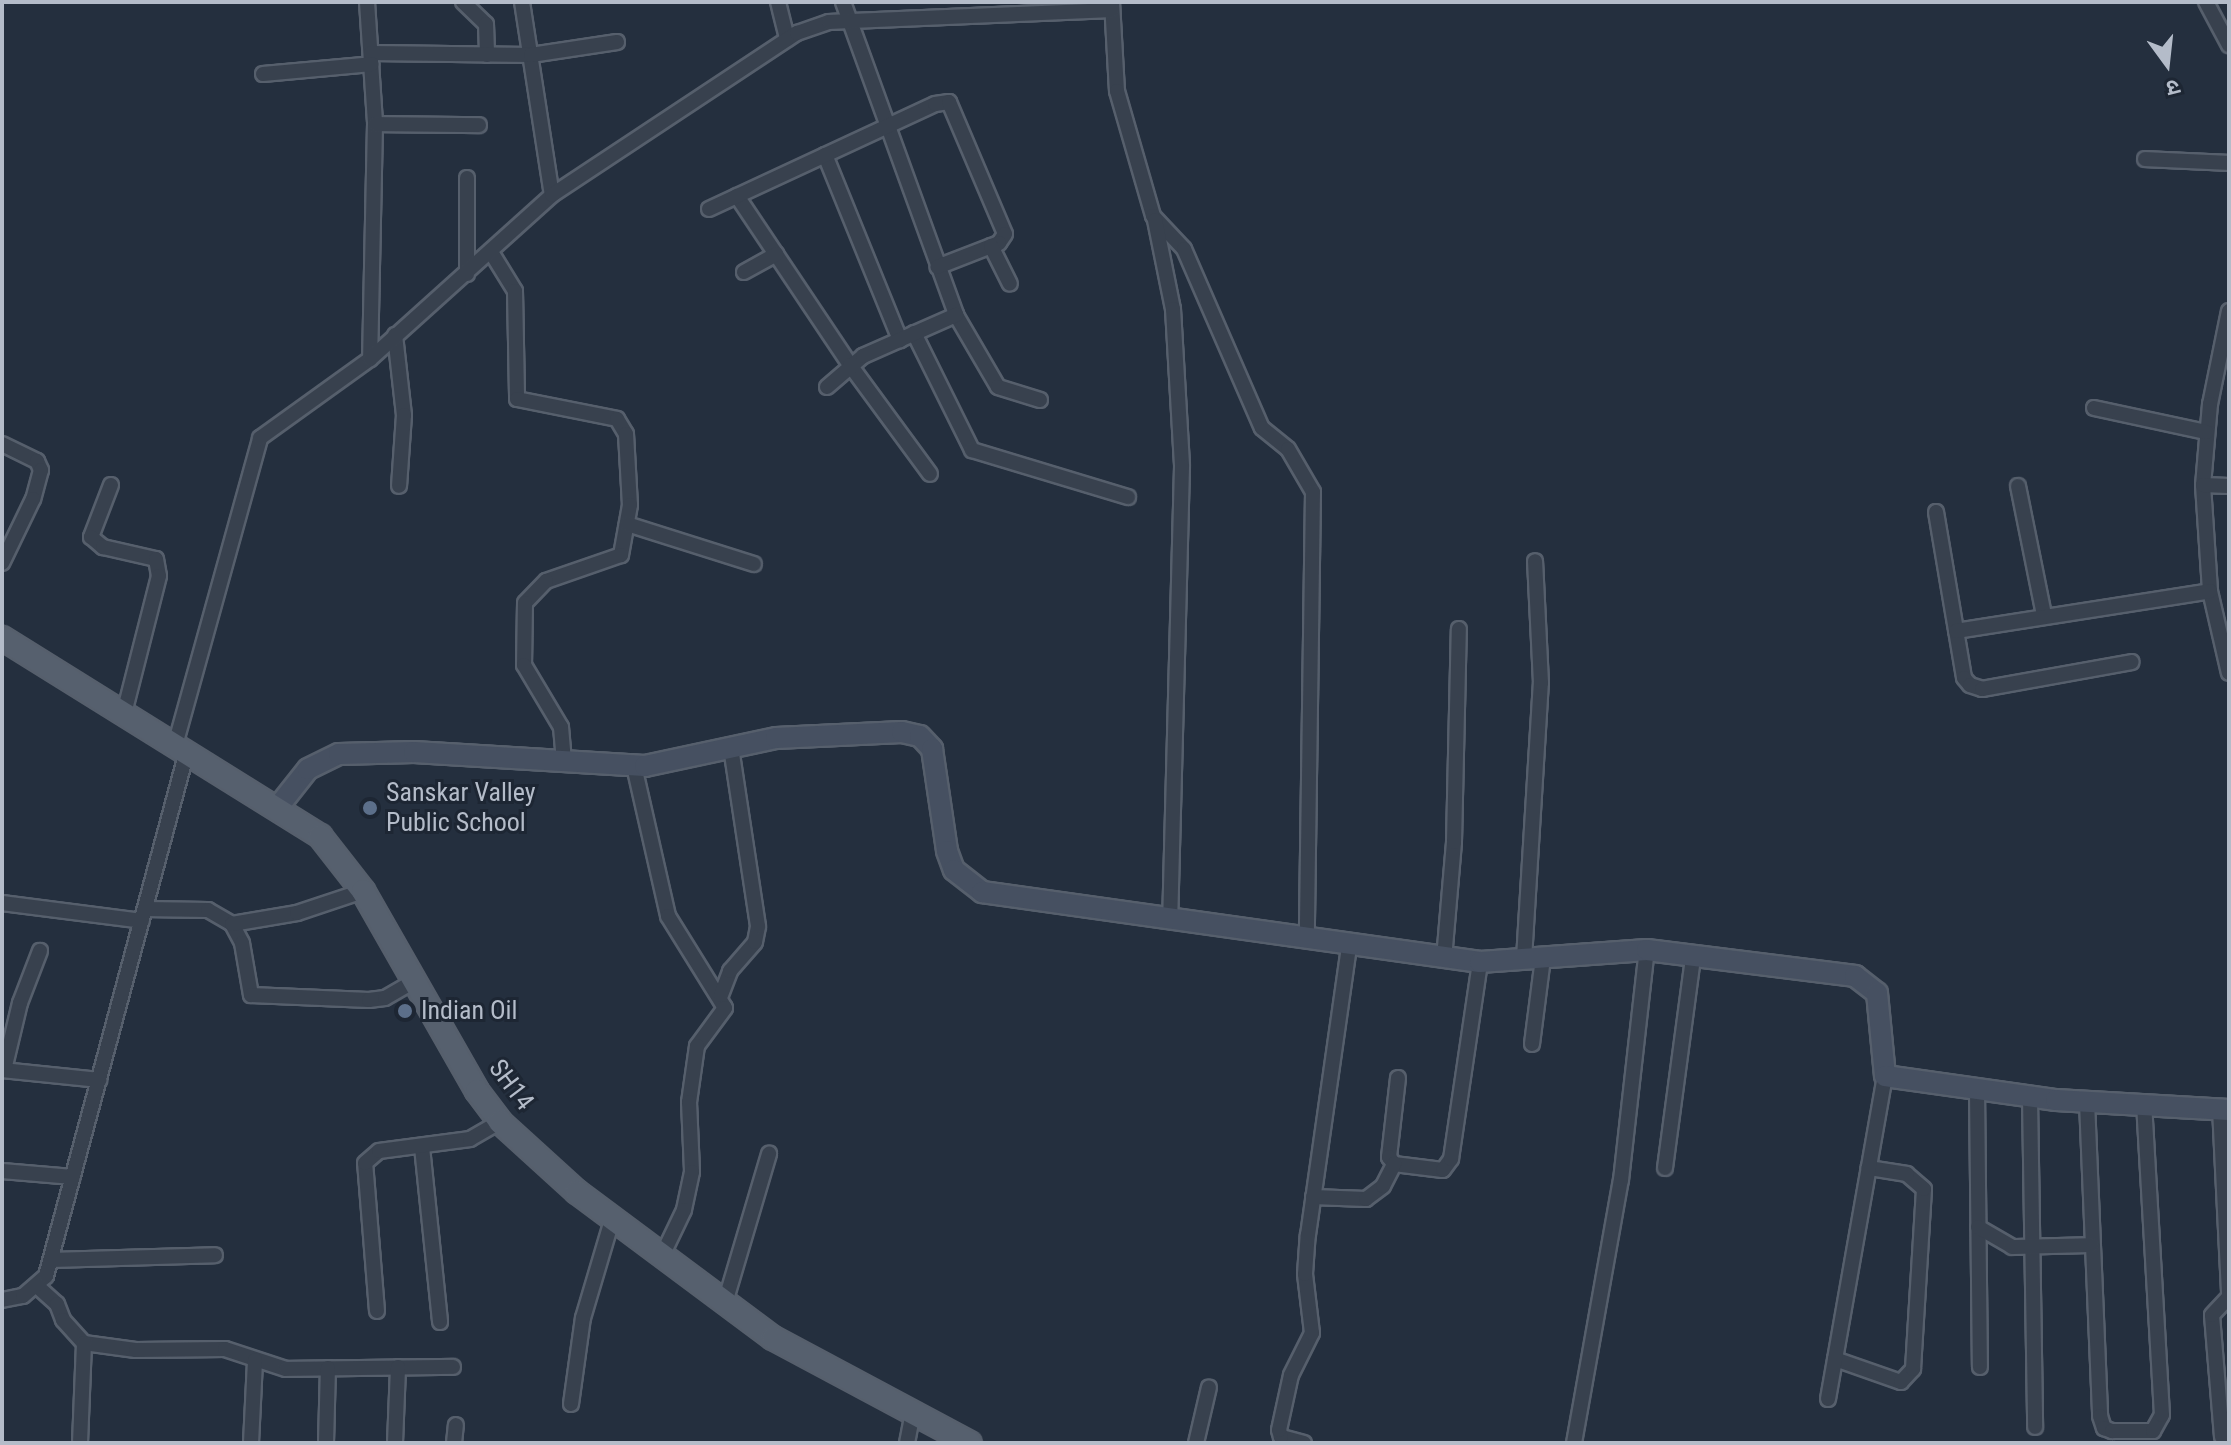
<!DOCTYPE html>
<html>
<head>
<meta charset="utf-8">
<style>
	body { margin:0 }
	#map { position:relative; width:2231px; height:1445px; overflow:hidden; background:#242f3e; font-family:"Roboto Condensed","Noto Sans Devanagari",sans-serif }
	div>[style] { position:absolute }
	.roads { filter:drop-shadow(2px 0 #565f6c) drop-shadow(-2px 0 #565f6c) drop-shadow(0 2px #565f6c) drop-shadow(0 -2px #565f6c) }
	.street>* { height:14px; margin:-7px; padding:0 7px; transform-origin:7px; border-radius:7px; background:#38414e }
	.secondary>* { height:20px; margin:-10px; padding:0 10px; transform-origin:10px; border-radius:10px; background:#465061 }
	.primary>* { height:22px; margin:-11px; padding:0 11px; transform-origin:11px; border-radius:11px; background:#56606e }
	.dots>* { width:22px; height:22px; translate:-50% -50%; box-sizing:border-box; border:4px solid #1d2633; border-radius:50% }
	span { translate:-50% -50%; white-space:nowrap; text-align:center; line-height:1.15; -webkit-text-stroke:6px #1d2633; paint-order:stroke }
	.poi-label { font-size:26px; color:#b4bcc9 }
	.left { translate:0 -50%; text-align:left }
	.street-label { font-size:26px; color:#b4bcc9 }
	.frame { position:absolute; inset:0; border:4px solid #b4bcc9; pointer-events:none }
	.north { position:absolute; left:2127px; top:24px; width:80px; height:80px; -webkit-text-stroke:6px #1d2633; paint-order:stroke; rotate:165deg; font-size:22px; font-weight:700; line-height:32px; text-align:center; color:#b4bcc9 }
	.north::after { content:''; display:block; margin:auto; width:28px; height:36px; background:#b4bcc9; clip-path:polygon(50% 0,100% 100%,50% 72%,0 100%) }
</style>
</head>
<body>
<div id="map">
	<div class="roads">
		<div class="street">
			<div style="left:367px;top:2px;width:122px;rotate:86.2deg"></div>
			<div style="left:375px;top:124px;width:235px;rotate:91.2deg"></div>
			<div style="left:463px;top:2px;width:32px;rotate:44deg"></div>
			<div style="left:486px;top:24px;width:31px;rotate:88deg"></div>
			<div style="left:522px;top:2px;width:195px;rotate:81.2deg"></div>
			<div style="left:778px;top:2px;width:38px;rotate:76deg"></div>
			<div style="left:843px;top:2px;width:333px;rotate:70.1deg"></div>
			<div style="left:956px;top:315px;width:83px;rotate:59.7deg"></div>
			<div style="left:998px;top:387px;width:44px;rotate:17.2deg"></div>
			<div style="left:1112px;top:2px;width:89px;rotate:86.8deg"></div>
			<div style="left:1117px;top:91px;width:130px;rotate:73.9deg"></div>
			<div style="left:1153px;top:216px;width:45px;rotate:46.8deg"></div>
			<div style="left:1184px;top:249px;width:195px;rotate:66.5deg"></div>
			<div style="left:1262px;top:428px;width:33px;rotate:39deg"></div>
			<div style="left:1288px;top:449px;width:50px;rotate:59.8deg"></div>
			<div style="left:1313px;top:492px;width:448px;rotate:90.8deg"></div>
			<div style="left:2206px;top:2px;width:49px;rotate:61.9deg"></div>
			<div style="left:371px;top:53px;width:160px;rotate:0.7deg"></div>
			<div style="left:531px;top:55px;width:87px;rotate:-8.6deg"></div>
			<div style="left:263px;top:74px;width:109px;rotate:-5.2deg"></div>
			<div style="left:375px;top:124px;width:104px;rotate:0.6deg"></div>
			<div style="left:825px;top:155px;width:200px;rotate:67.9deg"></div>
			<div style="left:2145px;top:159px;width:84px;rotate:2.7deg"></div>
			<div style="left:467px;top:178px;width:96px;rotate:90deg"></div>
			<div style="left:737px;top:196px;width:203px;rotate:56.2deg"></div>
			<div style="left:850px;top:365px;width:135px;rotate:53.7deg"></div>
			<div style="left:709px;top:209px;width:249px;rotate:-24.9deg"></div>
			<div style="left:935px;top:104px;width:14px;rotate:-8deg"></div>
			<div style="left:949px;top:102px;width:143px;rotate:67deg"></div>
			<div style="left:1005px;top:234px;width:11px;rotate:124deg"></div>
			<div style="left:999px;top:243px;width:66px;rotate:158.8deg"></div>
			<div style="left:1155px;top:220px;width:91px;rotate:78.6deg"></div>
			<div style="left:1173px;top:309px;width:158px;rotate:86.7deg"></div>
			<div style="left:1182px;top:467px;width:448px;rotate:91.5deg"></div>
			<div style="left:991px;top:246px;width:42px;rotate:63.4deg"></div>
			<div style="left:491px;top:252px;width:46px;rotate:58.4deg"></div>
			<div style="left:515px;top:291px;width:108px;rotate:88.9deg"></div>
			<div style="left:517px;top:399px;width:102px;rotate:11.3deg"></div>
			<div style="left:617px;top:419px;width:17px;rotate:59deg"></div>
			<div style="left:626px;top:434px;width:71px;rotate:86.8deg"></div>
			<div style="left:630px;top:505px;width:51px;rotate:100.2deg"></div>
			<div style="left:621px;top:555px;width:79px;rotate:160.9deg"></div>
			<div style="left:546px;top:581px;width:30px;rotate:134deg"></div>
			<div style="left:525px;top:603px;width:62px;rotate:90.9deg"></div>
			<div style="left:524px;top:665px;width:72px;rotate:59.2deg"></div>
			<div style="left:561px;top:727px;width:35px;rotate:85deg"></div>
			<div style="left:744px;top:272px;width:37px;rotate:-29deg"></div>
			<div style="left:2229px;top:311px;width:95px;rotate:101.5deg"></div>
			<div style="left:2210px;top:404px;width:81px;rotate:94.9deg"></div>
			<div style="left:2203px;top:485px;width:106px;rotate:86.2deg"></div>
			<div style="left:2210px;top:591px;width:84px;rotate:77deg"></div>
			<div style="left:914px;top:333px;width:131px;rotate:63.6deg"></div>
			<div style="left:972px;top:450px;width:163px;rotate:16.8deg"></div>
			<div style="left:395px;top:335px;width:81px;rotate:83.6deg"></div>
			<div style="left:404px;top:415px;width:71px;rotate:94deg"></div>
			<div style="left:827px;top:387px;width:48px;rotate:-40.7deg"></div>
			<div style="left:863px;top:356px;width:102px;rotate:-23.8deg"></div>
			<div style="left:2094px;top:408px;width:115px;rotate:12.1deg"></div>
			<div style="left:2px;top:444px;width:39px;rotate:26deg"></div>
			<div style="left:37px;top:461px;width:10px;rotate:66deg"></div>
			<div style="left:41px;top:470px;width:30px;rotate:105deg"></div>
			<div style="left:33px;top:499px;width:71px;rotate:115.8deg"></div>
			<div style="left:111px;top:485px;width:56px;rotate:111deg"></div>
			<div style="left:91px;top:537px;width:16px;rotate:40deg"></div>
			<div style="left:103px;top:547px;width:54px;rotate:12.8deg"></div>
			<div style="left:156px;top:559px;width:17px;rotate:80deg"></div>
			<div style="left:159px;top:576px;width:146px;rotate:104.3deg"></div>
			<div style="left:2203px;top:485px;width:26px;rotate:2deg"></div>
			<div style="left:2018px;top:486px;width:132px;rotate:78.6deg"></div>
			<div style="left:1936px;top:512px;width:168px;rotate:80.4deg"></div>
			<div style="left:1964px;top:678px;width:9px;rotate:49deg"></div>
			<div style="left:1970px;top:685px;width:13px;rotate:18deg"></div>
			<div style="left:1982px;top:689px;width:152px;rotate:-10.2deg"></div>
			<div style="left:627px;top:524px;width:133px;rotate:17.5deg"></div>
			<div style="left:1956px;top:631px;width:257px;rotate:-8.9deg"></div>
			<div style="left:174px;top:749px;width:323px;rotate:-74.5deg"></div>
			<div style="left:260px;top:438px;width:135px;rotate:-35.7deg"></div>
			<div style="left:370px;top:359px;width:245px;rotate:-42deg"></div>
			<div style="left:552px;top:195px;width:294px;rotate:-33.5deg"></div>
			<div style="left:797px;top:33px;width:34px;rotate:-19deg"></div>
			<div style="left:829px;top:22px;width:283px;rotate:-2.4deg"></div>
			<div style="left:634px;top:766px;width:154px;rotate:77.2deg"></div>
			<div style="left:668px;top:916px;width:108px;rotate:58.2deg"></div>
			<div style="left:725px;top:1008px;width:47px;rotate:126.4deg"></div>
			<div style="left:697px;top:1046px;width:57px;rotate:98.1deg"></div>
			<div style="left:689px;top:1102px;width:70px;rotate:87.5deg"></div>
			<div style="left:692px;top:1172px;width:39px;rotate:102deg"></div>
			<div style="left:684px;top:1210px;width:53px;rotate:115.6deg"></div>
			<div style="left:2px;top:903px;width:141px;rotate:7.3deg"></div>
			<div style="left:145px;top:909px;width:63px;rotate:0.9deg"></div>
			<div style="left:208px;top:910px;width:28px;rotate:30deg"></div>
			<div style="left:232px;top:924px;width:21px;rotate:62deg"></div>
			<div style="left:242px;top:943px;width:53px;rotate:80.2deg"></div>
			<div style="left:251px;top:995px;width:118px;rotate:2.4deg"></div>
			<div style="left:369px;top:1000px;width:16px;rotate:-7deg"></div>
			<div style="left:385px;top:998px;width:32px;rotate:-30deg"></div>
			<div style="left:232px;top:924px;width:66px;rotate:-9.6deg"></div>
			<div style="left:297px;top:913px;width:70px;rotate:-18.4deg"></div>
			<div style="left:1444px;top:959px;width:117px;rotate:-85.1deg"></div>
			<div style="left:1454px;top:842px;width:213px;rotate:-88.7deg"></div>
			<div style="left:1524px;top:959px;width:277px;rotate:-86.5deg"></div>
			<div style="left:1541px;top:683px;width:122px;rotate:-92.8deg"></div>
			<div style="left:721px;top:995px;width:26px;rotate:-69deg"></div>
			<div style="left:730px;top:971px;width:38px;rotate:-49deg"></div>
			<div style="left:755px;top:942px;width:16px;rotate:-79deg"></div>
			<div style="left:758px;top:926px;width:181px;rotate:-98.6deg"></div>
			<div style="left:1532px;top:1044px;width:87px;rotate:-82.7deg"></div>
			<div style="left:2px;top:1070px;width:98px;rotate:5.9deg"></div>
			<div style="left:4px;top:1070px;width:69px;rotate:-76.6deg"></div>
			<div style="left:20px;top:1003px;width:56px;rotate:-69deg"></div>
			<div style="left:1398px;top:1078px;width:80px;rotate:96.5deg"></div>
			<div style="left:1389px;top:1157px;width:9px;rotate:54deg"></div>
			<div style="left:1394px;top:1164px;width:49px;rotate:7deg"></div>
			<div style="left:1443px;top:1170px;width:14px;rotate:-54deg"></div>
			<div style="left:1451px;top:1159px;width:199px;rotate:-81.6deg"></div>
			<div style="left:1977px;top:1089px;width:278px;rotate:89.4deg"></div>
			<div style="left:2030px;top:1097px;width:330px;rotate:89.1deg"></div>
			<div style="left:2087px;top:1102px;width:314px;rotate:87.6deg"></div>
			<div style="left:2100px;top:1416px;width:13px;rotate:72deg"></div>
			<div style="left:2104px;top:1428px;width:9px;rotate:21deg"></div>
			<div style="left:2112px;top:1431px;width:41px"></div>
			<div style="left:2153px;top:1431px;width:18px;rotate:-61deg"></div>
			<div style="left:2162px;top:1415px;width:312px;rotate:-93.3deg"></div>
			<div style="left:2220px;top:1108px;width:186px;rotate:87.2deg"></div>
			<div style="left:422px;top:1147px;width:176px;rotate:84.1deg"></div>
			<div style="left:1665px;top:1168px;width:213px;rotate:-82.4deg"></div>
			<div style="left:2px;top:1171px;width:71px;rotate:4.8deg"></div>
			<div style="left:1313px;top:1197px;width:53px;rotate:2.2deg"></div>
			<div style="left:1366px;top:1199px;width:21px;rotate:-37deg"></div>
			<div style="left:1383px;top:1186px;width:25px;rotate:-63deg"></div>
			<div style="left:1978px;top:1227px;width:39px;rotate:30deg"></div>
			<div style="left:2012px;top:1247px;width:80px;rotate:-1.4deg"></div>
			<div style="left:51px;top:1260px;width:164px;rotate:-1.7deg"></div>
			<div style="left:38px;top:1287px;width:25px;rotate:42deg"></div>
			<div style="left:57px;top:1304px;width:17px;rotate:69deg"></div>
			<div style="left:63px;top:1320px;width:31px;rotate:48deg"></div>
			<div style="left:84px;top:1343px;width:52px;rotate:7.7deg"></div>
			<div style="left:136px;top:1350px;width:89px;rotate:-0.6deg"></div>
			<div style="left:225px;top:1349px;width:64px;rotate:18.2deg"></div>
			<div style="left:286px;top:1369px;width:167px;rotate:-0.7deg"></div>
			<div style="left:2px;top:1300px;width:21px;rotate:-11deg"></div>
			<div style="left:23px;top:1296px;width:30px;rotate:-41deg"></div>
			<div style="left:46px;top:1276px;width:539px;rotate:-74.96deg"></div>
			<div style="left:724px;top:1306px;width:159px;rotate:-73.5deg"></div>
			<div style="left:377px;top:1311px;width:148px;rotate:-94.6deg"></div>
			<div style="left:365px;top:1163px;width:18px;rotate:-41deg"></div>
			<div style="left:379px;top:1151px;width:92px;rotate:-7.5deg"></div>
			<div style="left:470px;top:1139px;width:34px;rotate:-30deg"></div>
			<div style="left:1835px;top:1359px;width:70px;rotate:19.2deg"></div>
			<div style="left:1901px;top:1382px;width:18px;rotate:-47deg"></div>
			<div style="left:1913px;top:1369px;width:180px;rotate:-86.5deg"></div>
			<div style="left:1924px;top:1189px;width:23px;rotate:-139deg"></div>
			<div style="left:1907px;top:1174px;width:39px;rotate:-171deg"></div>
			<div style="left:1828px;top:1399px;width:328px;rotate:-80deg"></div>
			<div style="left:571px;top:1404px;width:87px;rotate:-82.1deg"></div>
			<div style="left:583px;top:1318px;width:102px;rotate:-73.5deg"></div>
			<div style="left:2222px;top:1437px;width:122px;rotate:-94.7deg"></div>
			<div style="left:2212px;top:1315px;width:25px;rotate:-47deg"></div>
			<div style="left:80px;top:1443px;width:100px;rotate:-87.7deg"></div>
			<div style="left:251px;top:1443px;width:83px;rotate:-87.2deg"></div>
			<div style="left:326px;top:1443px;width:75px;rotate:-88.5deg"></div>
			<div style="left:395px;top:1443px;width:76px;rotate:-87.7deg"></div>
			<div style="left:454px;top:1443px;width:18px;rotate:-84deg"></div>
			<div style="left:907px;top:1443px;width:31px;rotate:-79deg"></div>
			<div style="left:1196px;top:1443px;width:57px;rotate:-76.9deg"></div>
			<div style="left:1304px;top:1443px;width:24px;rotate:-165deg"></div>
			<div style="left:1281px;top:1437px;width:7px;rotate:-106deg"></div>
			<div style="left:1279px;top:1430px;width:56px;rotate:-77.7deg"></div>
			<div style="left:1291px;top:1375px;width:47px;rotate:-63.4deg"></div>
			<div style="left:1312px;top:1333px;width:59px;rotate:-96.8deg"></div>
			<div style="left:1305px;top:1274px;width:39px;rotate:-86deg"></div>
			<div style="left:1308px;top:1235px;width:292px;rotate:-81.9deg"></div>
			<div style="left:1574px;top:1443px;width:267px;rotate:-79.9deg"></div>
			<div style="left:1621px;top:1180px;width:231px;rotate:-83.6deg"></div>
		</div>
		<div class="secondary">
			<div style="left:278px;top:807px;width:48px;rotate:-51.7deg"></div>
			<div style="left:308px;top:769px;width:34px;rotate:-26deg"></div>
			<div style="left:339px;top:754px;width:75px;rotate:-1.5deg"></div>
			<div style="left:414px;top:752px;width:231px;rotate:3.5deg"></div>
			<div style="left:645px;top:766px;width:134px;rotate:-12.1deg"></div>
			<div style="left:776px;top:738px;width:126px;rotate:-2.7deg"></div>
			<div style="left:902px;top:732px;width:18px;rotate:13deg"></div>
			<div style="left:920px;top:736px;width:18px;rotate:47deg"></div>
			<div style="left:932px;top:749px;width:103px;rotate:81.6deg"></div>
			<div style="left:947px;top:851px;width:20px;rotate:70deg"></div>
			<div style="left:954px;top:870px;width:36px;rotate:38deg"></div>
			<div style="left:982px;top:892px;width:503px;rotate:8deg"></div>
			<div style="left:1480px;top:962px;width:167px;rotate:-4.1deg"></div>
			<div style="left:1647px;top:950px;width:210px;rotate:7.1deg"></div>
			<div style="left:1855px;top:976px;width:28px;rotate:38deg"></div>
			<div style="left:1877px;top:993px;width:83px;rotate:84.5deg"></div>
			<div style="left:1885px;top:1076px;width:173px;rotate:8deg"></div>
			<div style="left:2056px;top:1100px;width:173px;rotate:3.3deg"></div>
		</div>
		<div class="primary">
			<div style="left:2px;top:638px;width:375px;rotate:31.9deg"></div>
			<div style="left:320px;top:836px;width:70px;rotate:52deg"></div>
			<div style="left:363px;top:891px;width:230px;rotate:60.3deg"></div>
			<div style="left:477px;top:1091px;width:39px;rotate:53deg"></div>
			<div style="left:500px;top:1122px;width:104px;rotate:42.3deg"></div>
			<div style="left:577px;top:1192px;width:244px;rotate:36.7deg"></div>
			<div style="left:773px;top:1338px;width:223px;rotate:28.1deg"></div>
		</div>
	</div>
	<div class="dots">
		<div style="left:370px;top:808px;background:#5c6f8a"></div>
		<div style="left:405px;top:1011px;background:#5c6f8a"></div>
	</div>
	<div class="poi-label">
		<span class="left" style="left:386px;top:808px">Sanskar Valley<br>Public School</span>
		<span class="left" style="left:421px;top:1011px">Indian Oil</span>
	</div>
	<div class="street-label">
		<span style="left:511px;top:1085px;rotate:53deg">SH14</span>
	</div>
	<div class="frame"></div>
	<div class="north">उ</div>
</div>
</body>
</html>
